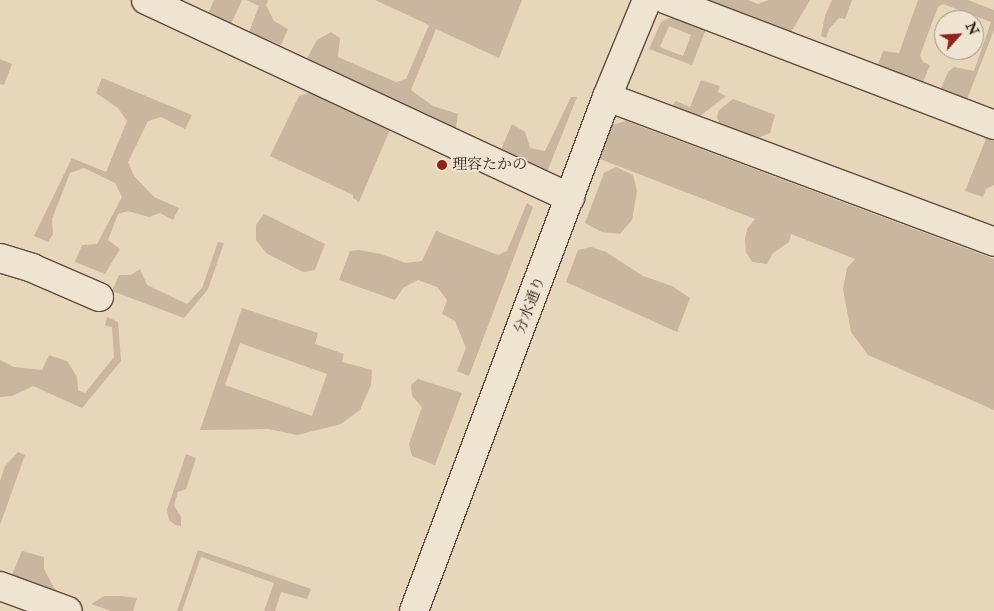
<!DOCTYPE html>
<html>
<head>
<meta charset="utf-8">
<style>
	body { margin:0 }
	#map { position:relative; width:994px; height:611px; overflow:hidden; background:#e6d6ba; font-family:"IM FELL Double Pica","Noto Serif JP",serif }
	div>[style] { position:absolute }
	.green>* { inset:0; background:#c8b69e }
	.roads { filter:drop-shadow(1px 0 #604a3d) drop-shadow(-1px 0 #604a3d) drop-shadow(0 1px #604a3d) drop-shadow(0 -1px #604a3d) }
	.minor>* { height:28px; margin:-14px; padding:0 14px; transform-origin:14px; border-radius:14px; background:#efe4d2 }
	.tertiary>* { height:28px; margin:-14px; padding:0 14px; transform-origin:14px; border-radius:14px; background:#efe4d2 }
	.dots>* { width:14px; height:14px; translate:-50% -50%; box-sizing:border-box; border:2px solid #efe4d2; border-radius:50% }
	span { translate:-50% -50%; white-space:nowrap; text-align:center; line-height:1.15; -webkit-text-stroke:4px #efe4d2; paint-order:stroke }
	.poi-label { font-size:15px; color:#341c13 }
	.left { translate:0 -50%; text-align:left }
	.street-label { font-size:15px; color:#341c13 }
	.north { position:absolute; left:934px; top:10px; width:50px; height:50px; box-sizing:border-box; background:#efe4d2; border:1px solid #a49486; border-radius:50%; rotate:64deg; font-size:14px; font-weight:700; line-height:20px; text-align:center; color:#341c13 }
	.north::after { content:''; display:block; margin:auto; width:18px; height:22px; background:#8f2418; clip-path:polygon(50% 0,100% 100%,50% 72%,0 100%) }
</style>
</head>
<body>
<div id="map">
	<div class="green">
		<div style="clip-path:polygon(214px 0,242px 0,231px 24px,208px 14px)"></div>
		<div style="clip-path:polygon(246px 0,268px 0,266px 5px,274px 21px,288px 29px,281px 45px,249px 32px,259px 6px)"></div>
		<div style="clip-path:polygon(375px 0,522px 0,499px 58px,436px 29px,411px 90px,433px 106px,458px 114px,456px 128px,306px 60px,317px 40px,331px 32px,340px 38px,338px 57px,396px 82px,406px 79px,429px 25px)"></div>
		<div style="clip-path:polygon(698px 0,748px 0,758px 4px,769px 0,810px 0,790px 34px)"></div>
		<div style="clip-path:polygon(832px 0,852px 0,845px 19px,839px 18px,829px 29px,826px 38px,821px 36px,825px 16px)"></div>
		<div style="clip-path:polygon(918px 0,968px 0,994px 10px,994px 30px,966px 102px,939px 93px,948px 72px,954px 67px,974px 71px,991px 22px,943px 4px,938px 7px,920px 55px,923px 62px,930px 65px,921px 87px,876px 70px,883px 51px,899px 53px)"></div>
		<div style="clip-path:polygon(evenodd,673px 16px,706px 29px,692px 65px,649px 49px,661px 22px,673px 16px,669px 26px,691px 35px,683px 56px,660px 47px,669px 26px)"></div>
		<div style="clip-path:polygon(0 59px,12px 64px,4px 85px,0 84px)"></div>
		<div style="clip-path:polygon(102px 78px,192px 115px,185px 129px,161px 117px,148px 121px,128px 162px,134px 176px,154px 197px,179px 208px,173px 220px,160px 213px,149px 217px,128px 211px,118px 214px,108px 240px,120px 249px,105px 274px,75px 262px,82px 245px,97px 244px,122px 197px,115px 183px,84px 168px,70px 173px,52px 219px,53px 234px,48px 242px,34px 236px,72px 158px,106px 172px,127px 121px,118px 108px,96px 93px)"></div>
		<div style="clip-path:polygon(701px 80px,720px 86px,718px 92px,726px 96px,700px 116px,672px 106px,676px 101px,690px 107px)"></div>
		<div style="clip-path:polygon(308px 93px,315px 93px,392px 125px,359px 202px,353px 198px,353px 195px,270px 156px,299px 96px)"></div>
		<div style="clip-path:polygon(571px 97px,577px 97px,547px 172px,540px 174px,499px 154px,512px 124px,525px 132px,530px 148px,545px 151px)"></div>
		<div style="clip-path:polygon(733px 99px,775px 115px,770px 133px,758px 138px,721px 126px,717px 118px,718px 111px)"></div>
		<div style="clip-path:polygon(626px 121px,994px 259px,994px 410px,868px 355px,851px 332px,843px 289px,847px 268px,855px 259px,791px 234px,789px 242px,773px 253px,767px 264px,752px 262px,746px 252px,745px 239px,747px 229px,755px 219px,600px 159px,612px 125px)"></div>
		<div style="clip-path:polygon(987px 136px,994px 139px,994px 185px,986px 189px,983px 197px,965px 191px)"></div>
		<div style="clip-path:polygon(616px 167px,633px 175px,637px 191px,632px 220px,620px 234px,602px 232px,585px 223px,604px 173px)"></div>
		<div style="clip-path:polygon(527px 203px,533px 207px,469px 376px,457px 371px,466px 348px,455px 321px,442px 314px,447px 300px,437px 287px,418px 280px,403px 288px,395px 300px,339px 280px,350px 251px,359px 250px,381px 254px,406px 263px,422px 261px,436px 231px,498px 255px,507px 251px)"></div>
		<div style="clip-path:polygon(264px 214px,325px 244px,315px 270px,303px 272px,266px 253px,256px 240px,256px 225px)"></div>
		<div style="clip-path:polygon(218px 242px,224px 243px,208px 289px,184px 318px,112px 291px,119px 275px,131px 275px,140px 269px,147px 285px,187px 304px,202px 288px)"></div>
		<div style="clip-path:polygon(591px 247px,606px 252px,643px 276px,672px 286px,690px 298px,677px 332px,566px 282px,578px 250px)"></div>
		<div style="clip-path:polygon(evenodd,242px 308px,318px 333px,315px 344px,344px 354px,342px 362px,372px 370px,371px 385px,360px 410px,341px 424px,297px 435px,268px 429px,200px 430px,242px 308px,240px 343px,327px 374px,312px 416px,225px 385px,240px 343px)"></div>
		<div style="clip-path:polygon(107px 317px,118px 322px,121px 361px,82px 408px,33px 386px,12px 396px,0 397px,0 360px,14px 367px,42px 370px,49px 355px,67px 361px,77px 377px,78px 390px,85px 393px,114px 357px,112px 327px,105px 326px)"></div>
		<div style="clip-path:polygon(418px 379px,462px 393px,435px 465px,412px 456px,409px 444px,422px 407px,412px 396px,411px 385px)"></div>
		<div style="clip-path:polygon(18px 452px,25px 455px,0 525px,0 481px,5px 466px)"></div>
		<div style="clip-path:polygon(186px 454px,196px 458px,186px 489px,178px 492px,174px 505px,181px 517px,181px 526px,175px 525px,169px 520px,167px 510px)"></div>
		<div style="clip-path:polygon(198px 550px,311px 589px,307px 599px,281px 592px,275px 611px,264px 611px,274px 583px,201px 557px,182px 611px,177px 611px)"></div>
		<div style="clip-path:polygon(22px 551px,44px 557px,44px 569px,54px 588px,62px 595px,11px 577px)"></div>
		<div style="clip-path:polygon(104px 596px,121px 596px,137px 598px,133px 611px,111px 611px,91px 604px)"></div>
	</div>
	<div class="roads">
		<div class="minor">
			<div style="left:146px;top:0;width:468px;rotate:25deg"></div>
			<div style="left:667px;top:0;width:350px;rotate:20.9deg"></div>
			<div style="left:607px;top:97px;width:413px;rotate:20.5deg"></div>
			<div style="left:0;top:258px;width:34px;rotate:17deg"></div>
			<div style="left:32px;top:268px;width:73px;rotate:23.4deg"></div>
			<div style="left:0;top:586px;width:72px;rotate:20.2deg"></div>
		</div>
		<div class="tertiary">
			<div style="left:414px;top:611px;width:549px;rotate:-69.42deg"></div>
			<div style="left:607px;top:97px;width:105px;rotate:-67.6deg"></div>
		</div>
	</div>
	<div class="dots">
		<div style="left:442px;top:165px;background:#8f2418"></div>
	</div>
	<div class="poi-label">
		<span class="left" style="left:452px;top:165px">理容たかの</span>
	</div>
	<div class="street-label">
		<span style="left:530px;top:305px;rotate:-69deg">分水通り</span>
	</div>
	<div class="north">N</div>
</div>
</body>
</html>
